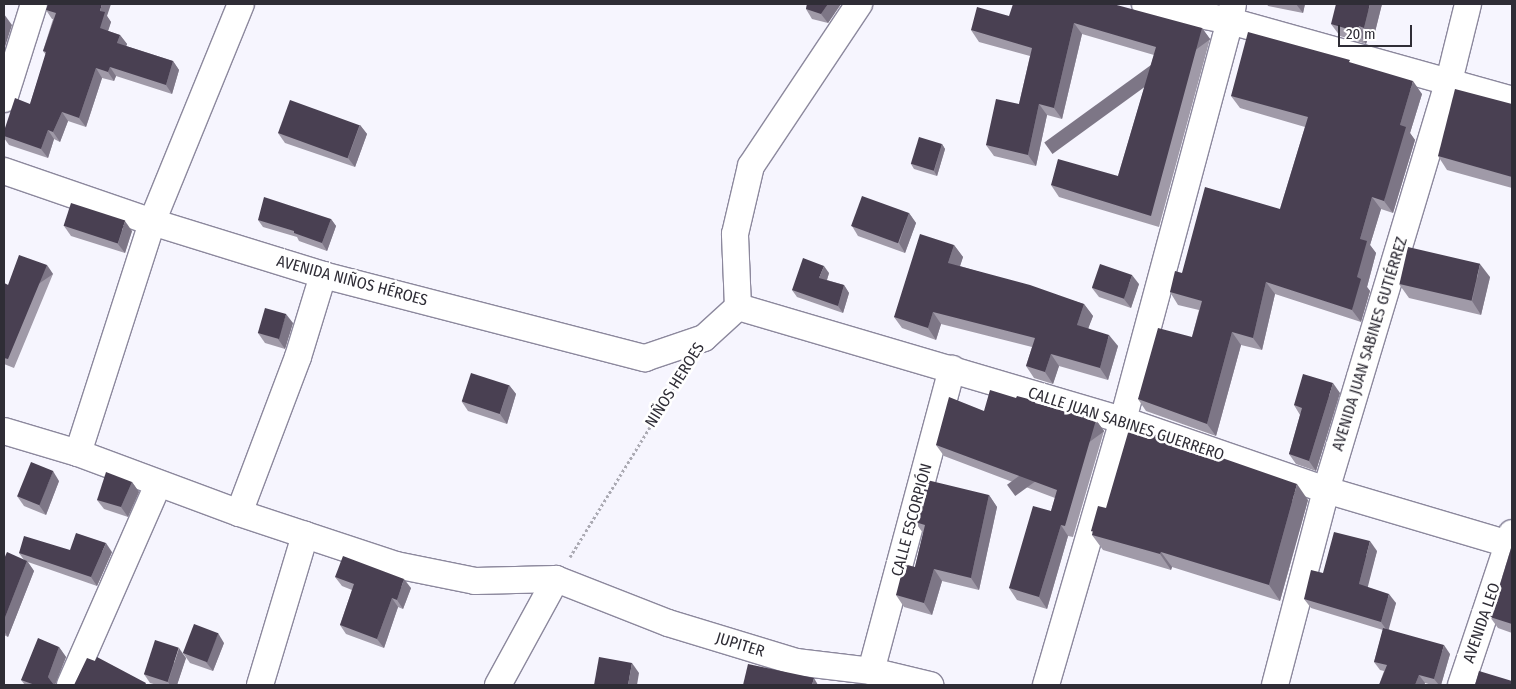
<!DOCTYPE html>
<html>
<head>
<meta charset="utf-8">
<style>
	body { margin:0 }
	#map { position:relative; width:1516px; height:689px; overflow:hidden; background:#f6f5fe; font-family:"Fira Sans Condensed",sans-serif }
	div>[style] { position:absolute }
	.path>* { height:3px; margin-top:-1.5px; transform-origin:0; background:repeating-linear-gradient(90deg,#abaab3 0 2.5px,transparent 0 5px) }
	.roads { filter:drop-shadow(1px 0 #8c889d) drop-shadow(-1px 0 #8c889d) drop-shadow(0 1px #8c889d) drop-shadow(0 -1px #8c889d) }
	.minor>* { height:26px; margin:-13px; padding:0 13px; transform-origin:13px; border-radius:13px; background:#fff }
	.wall>* { inset:0; background:#a09aa8 }
	.shaded-wall>* { inset:0; background:#7d7686; transform-origin:0 0 }
	.building>* { inset:0; background:#494052; transform-origin:0 0 }
	span { translate:-50% -50%; white-space:nowrap; text-align:center; line-height:1.15; -webkit-text-stroke:5px #fff; paint-order:stroke }
	.street-label { font-size:16px; color:#2f2d36 }
	.frame { position:absolute; inset:0; border:5px solid #2f2d36; pointer-events:none }
	.scale { position:absolute; left:1338px; top:25px; width:74px; height:22px; box-sizing:border-box; border:2px solid #2f2d36; border-top:0; padding-left:6px; font-size:15px; line-height:18px; white-space:nowrap; color:#2f2d36; -webkit-text-stroke:4px #fff; paint-order:stroke }
</style>
</head>
<body>
<div id="map">
	<div class="path">
		<div style="left:570px;top:557px;width:216px;rotate:-58.4deg"></div>
	</div>
	<div class="roads">
		<div class="minor">
			<div style="left:1145px;top:4px;width:87px;rotate:11.3deg"></div>
			<div style="left:1230px;top:21px;width:293px;rotate:15.6deg"></div>
			<div style="left:4px;top:99px;width:100px;rotate:-72.5deg"></div>
			<div style="left:4px;top:171px;width:157px;rotate:19deg"></div>
			<div style="left:152px;top:222px;width:179px;rotate:17.2deg"></div>
			<div style="left:323px;top:275px;width:333px;rotate:14.5deg"></div>
			<div style="left:645px;top:358px;width:62px;rotate:-18.7deg"></div>
			<div style="left:704px;top:338px;width:46px;rotate:-42.4deg"></div>
			<div style="left:738px;top:307px;width:73px;rotate:-92.4deg"></div>
			<div style="left:735px;top:234px;width:70px;rotate:-76.8deg"></div>
			<div style="left:751px;top:166px;width:195px;rotate:-56.3deg"></div>
			<div style="left:738px;top:307px;width:401px;rotate:16.4deg"></div>
			<div style="left:1123px;top:420px;width:215px;rotate:19deg"></div>
			<div style="left:1326px;top:490px;width:194px;rotate:16.5deg"></div>
			<div style="left:4px;top:431px;width:77px;rotate:16.6deg"></div>
			<div style="left:78px;top:453px;width:172px;rotate:20.4deg"></div>
			<div style="left:239px;top:513px;width:165px;rotate:18.3deg"></div>
			<div style="left:396px;top:565px;width:81px;rotate:11.4deg"></div>
			<div style="left:475px;top:581px;width:81px;rotate:-1.4deg"></div>
			<div style="left:556px;top:579px;width:120px;rotate:21.4deg"></div>
			<div style="left:668px;top:623px;width:134px;rotate:16.9deg"></div>
			<div style="left:796px;top:662px;width:76px;rotate:6.8deg"></div>
			<div style="left:871px;top:671px;width:61px;rotate:13.3deg"></div>
			<div style="left:78px;top:453px;width:243px;rotate:-72.2deg"></div>
			<div style="left:152px;top:222px;width:235px;rotate:-67.8deg"></div>
			<div style="left:239px;top:513px;width:167px;rotate:-69.3deg"></div>
			<div style="left:298px;top:357px;width:86px;rotate:-73deg"></div>
			<div style="left:871px;top:671px;width:313px;rotate:-75deg"></div>
			<div style="left:70px;top:685px;width:219px;rotate:-66.3deg"></div>
			<div style="left:260px;top:685px;width:157px;rotate:-73.3deg"></div>
			<div style="left:498px;top:685px;width:121px;rotate:-61.3deg"></div>
			<div style="left:1046px;top:685px;width:276px;rotate:-73.8deg"></div>
			<div style="left:1123px;top:420px;width:413px;rotate:-75deg"></div>
			<div style="left:1230px;top:21px;width:17px;rotate:-80deg"></div>
			<div style="left:1275px;top:685px;width:202px;rotate:-75.3deg"></div>
			<div style="left:1326px;top:490px;width:427px;rotate:-73.3deg"></div>
			<div style="left:1449px;top:81px;width:79px;rotate:-76.1deg"></div>
			<div style="left:1461px;top:685px;width:160px;rotate:-71.5deg"></div>
		</div>
	</div>
	<div class="wall">
		<div style="clip-path:polygon(807px 4px,841px 4px,828px 23px,812px 19px,806px 9px)"></div>
		<div style="clip-path:polygon(1267px 4px,1305px 4px,1303px 13px,1268px 6px)"></div>
		<div style="clip-path:polygon(1382px 4px,1373px 40px,1368px 38px,1366px 44px,1340px 36px,1331px 24px)"></div>
		<div style="clip-path:polygon(46px 10px,107px 16px,111px 22px,108px 31px,120px 35px,127px 44px,126px 46px,173px 61px,179px 70px,172px 94px,116px 76px,114px 81px,102px 78px,86px 127px,68px 121px,60px 142px,54px 139px,48px 158px,9px 145px,4px 138px,4px 131px,30px 104px,46px 55px,43px 51px,53px 19px,52px 19px)"></div>
		<div style="clip-path:polygon(1009px 16px,1202px 28px,1210px 39px,1159px 227px,1059px 197px,1051px 185px,1118px 176px,1154px 55px,1082px 34px,1062px 119px,1047px 115px,1036px 166px,994px 156px,986px 145px,1019px 104px,1030px 56px,979px 42px,971px 30px)"></div>
		<div style="clip-path:polygon(1351px 63px,1422px 94px,1410px 133px,1415px 140px,1393px 213px,1381px 209px,1370px 245px,1376px 253px,1367px 287px,1370px 291px,1361px 322px,1275px 294px,1262px 350px,1241px 345px,1216px 436px,1146px 411px,1138px 399px,1192px 337px,1199px 310px,1178px 305px,1170px 292px,1182px 273px,1280px 209px,1305px 127px,1240px 108px,1231px 96px)"></div>
		<div style="clip-path:polygon(1512px 104px,1512px 188px,1447px 170px,1438px 156px)"></div>
		<div style="clip-path:polygon(360px 125px,367px 134px,355px 167px,285px 143px,278px 133px)"></div>
		<div style="clip-path:polygon(942px 144px,945px 149px,937px 176px,914px 169px,911px 164px)"></div>
		<div style="clip-path:polygon(909px 213px,916px 223px,905px 253px,858px 236px,852px 226px)"></div>
		<div style="clip-path:polygon(331px 219px,336px 226px,327px 251px,299px 241px,297px 237px,263px 227px,258px 220px)"></div>
		<div style="clip-path:polygon(64px 226px,132px 231px,125px 253px,71px 236px)"></div>
		<div style="clip-path:polygon(954px 245px,963px 257px,960px 266px,1084px 304px,1093px 316px,1088px 328px,1118px 346px,1108px 380px,1059px 366px,1053px 384px,1034px 378px,1026px 366px,1032px 347px,941px 324px,936px 340px,902px 328px,894px 317px)"></div>
		<div style="clip-path:polygon(829px 273px,827px 280px,844px 285px,849px 293px,843px 313px,797px 297px,792px 290px)"></div>
		<div style="clip-path:polygon(53px 274px,14px 368px,4px 364px,4px 283px,8px 285px)"></div>
		<div style="clip-path:polygon(1490px 277px,1481px 315px,1409px 298px,1399px 284px)"></div>
		<div style="clip-path:polygon(1139px 284px,1131px 308px,1099px 297px,1092px 288px)"></div>
		<div style="clip-path:polygon(293px 323px,285px 349px,265px 343px,258px 333px)"></div>
		<div style="clip-path:polygon(509px 385px,516px 394px,507px 424px,468px 411px,462px 402px)"></div>
		<div style="clip-path:polygon(1340px 393px,1316px 471px,1296px 464px,1289px 454px,1300px 415px,1294px 405px)"></div>
		<div style="clip-path:polygon(1038px 404px,1096px 420px,1104px 431px,1073px 537px,1068px 536px,1047px 609px,1017px 600px,1009px 588px,1051px 511px,1055px 498px,944px 456px,936px 445px,984px 411px)"></div>
		<div style="clip-path:polygon(59px 481px,46px 515px,24px 506px,17px 496px)"></div>
		<div style="clip-path:polygon(132px 482px,139px 492px,128px 517px,104px 509px,97px 500px)"></div>
		<div style="clip-path:polygon(989px 495px,997px 507px,979px 590px,942px 581px,932px 615px,904px 607px,896px 595px,915px 567px,923px 533px,915px 522px)"></div>
		<div style="clip-path:polygon(1308px 500px,1280px 601px,1172px 567px,1171px 570px,1103px 550px,1092px 535px,1093px 533px,1091px 531px,1106px 508px)"></div>
		<div style="clip-path:polygon(1512px 545px,1512px 633px,1498px 628px,1490px 617px)"></div>
		<div style="clip-path:polygon(70px 550px,112px 552px,97px 586px,28px 562px,34px 571px,8px 637px,4px 635px,4px 559px,24px 560px,19px 553px)"></div>
		<div style="clip-path:polygon(1377px 551px,1367px 587px,1396px 603px,1388px 629px,1450px 654px,1441px 685px,1432px 685px,1425px 683px,1424px 685px,1379px 685px,1384px 671px,1380px 670px,1374px 662px,1383px 630px,1311px 608px,1304px 599px,1323px 573px)"></div>
		<div style="clip-path:polygon(335px 577px,411px 588px,403px 609px,398px 607px,384px 648px,346px 634px,340px 625px,352px 590px,342px 586px)"></div>
		<div style="clip-path:polygon(224px 643px,213px 671px,190px 663px,183px 653px)"></div>
		<div style="clip-path:polygon(59px 647px,66px 657px,55px 685px,25px 685px,21px 680px)"></div>
		<div style="clip-path:polygon(186px 658px,177px 685px,157px 685px,150px 683px,144px 674px)"></div>
	</div>
	<div class="shaded-wall">
		<div style="clip-path:polygon(102px 4px,111px 4px,107px 16px,111px 22px,106px 37px,100px 28px,100px 11px)"></div>
		<div style="clip-path:polygon(828px 4px,841px 4px,828px 23px,821px 14px)"></div>
		<div style="clip-path:polygon(1296px 4px,1305px 4px,1303px 13px)"></div>
		<div style="clip-path:polygon(1370px 4px,1382px 4px,1373px 40px,1364px 28px)"></div>
		<div style="clip-path:polygon(4px 14px,12px 25px,5px 47px,4px 46px)"></div>
		<div style="clip-path:polygon(1074px 23px,1082px 34px,1062px 119px,1054px 108px)"></div>
		<div style="clip-path:polygon(1359px 26px,1368px 38px,1366px 44px,1358px 32px)"></div>
		<div style="left:1202px;top:28px;width:14px;height:195px;rotate:54deg"></div>
		<div style="clip-path:polygon(120px 35px,127px 44px,124px 53px,117px 43px)"></div>
		<div style="clip-path:polygon(173px 61px,179px 70px,172px 94px,166px 85px)"></div>
		<div style="clip-path:polygon(110px 67px,116px 76px,114px 81px,108px 72px)"></div>
		<div style="clip-path:polygon(96px 68px,102px 78px,86px 127px,79px 118px)"></div>
		<div style="clip-path:polygon(1413px 81px,1422px 94px,1410px 133px,1415px 140px,1393px 213px,1384px 201px,1400px 125px)"></div>
		<div style="clip-path:polygon(1039px 104px,1047px 115px,1036px 166px,1028px 155px)"></div>
		<div style="clip-path:polygon(62px 112px,68px 121px,60px 142px,53px 132px)"></div>
		<div style="clip-path:polygon(360px 125px,367px 134px,355px 167px,348px 158px)"></div>
		<div style="clip-path:polygon(48px 130px,54px 139px,48px 158px,41px 149px)"></div>
		<div style="clip-path:polygon(942px 144px,945px 149px,937px 176px,934px 171px)"></div>
		<div style="clip-path:polygon(1372px 197px,1381px 209px,1370px 245px,1376px 253px,1367px 287px,1370px 291px,1361px 322px,1352px 310px,1357px 277px,1360px 239px)"></div>
		<div style="clip-path:polygon(909px 213px,916px 223px,905px 253px,899px 243px)"></div>
		<div style="clip-path:polygon(331px 219px,336px 226px,327px 251px,322px 243px)"></div>
		<div style="clip-path:polygon(125px 221px,132px 231px,125px 253px,118px 244px)"></div>
		<div style="clip-path:polygon(954px 245px,963px 257px,957px 275px,948px 263px)"></div>
		<div style="clip-path:polygon(1480px 264px,1490px 277px,1481px 315px,1472px 301px)"></div>
		<div style="left:47px;top:265px;width:11px;height:102px;rotate:56deg"></div>
		<div style="clip-path:polygon(824px 266px,829px 273px,825px 286px,819px 278px)"></div>
		<div style="clip-path:polygon(1132px 275px,1139px 284px,1131px 308px,1124px 299px)"></div>
		<div style="clip-path:polygon(1266px 282px,1275px 294px,1262px 350px,1253px 338px)"></div>
		<div style="clip-path:polygon(844px 285px,849px 293px,843px 313px,838px 306px)"></div>
		<div style="clip-path:polygon(1084px 304px,1093px 316px,1085px 337px,1077px 325px)"></div>
		<div style="clip-path:polygon(933px 312px,941px 324px,936px 340px,928px 328px)"></div>
		<div style="clip-path:polygon(286px 314px,293px 323px,285px 349px,278px 339px)"></div>
		<div style="clip-path:polygon(1232px 332px,1241px 345px,1216px 436px,1207px 424px)"></div>
		<div style="clip-path:polygon(1109px 335px,1118px 346px,1108px 380px,1100px 368px)"></div>
		<div style="clip-path:polygon(1051px 354px,1059px 366px,1053px 384px,1045px 372px)"></div>
		<div style="clip-path:polygon(1333px 383px,1340px 393px,1316px 471px,1309px 461px)"></div>
		<div style="clip-path:polygon(509px 385px,516px 394px,507px 424px,500px 414px)"></div>
		<div style="left:1096px;top:420px;width:14px;height:110px;rotate:54deg"></div>
		<div style="clip-path:polygon(53px 471px,59px 481px,46px 515px,39px 505px)"></div>
		<div style="clip-path:polygon(132px 482px,139px 492px,128px 517px,121px 507px)"></div>
		<div style="clip-path:polygon(1297px 484px,1308px 500px,1280px 601px,1269px 585px)"></div>
		<div style="clip-path:polygon(989px 495px,997px 507px,979px 590px,971px 578px)"></div>
		<div style="clip-path:polygon(1061px 525px,1068px 536px,1047px 609px,1039px 597px)"></div>
		<div style="clip-path:polygon(1370px 541px,1377px 551px,1366px 594px,1359px 584px)"></div>
		<div style="clip-path:polygon(106px 543px,112px 552px,97px 586px,91px 577px)"></div>
		<div style="clip-path:polygon(1161px 552px,1172px 567px,1171px 570px,1160px 554px)"></div>
		<div style="clip-path:polygon(27px 561px,34px 571px,8px 637px,4px 631px,4px 620px)"></div>
		<div style="clip-path:polygon(934px 569px,942px 581px,932px 615px,924px 603px)"></div>
		<div style="clip-path:polygon(404px 579px,411px 588px,403px 609px,397px 600px)"></div>
		<div style="clip-path:polygon(1389px 594px,1396px 603px,1388px 632px,1381px 622px)"></div>
		<div style="clip-path:polygon(392px 598px,398px 607px,384px 648px,377px 639px)"></div>
		<div style="clip-path:polygon(218px 633px,224px 643px,213px 671px,206px 662px)"></div>
		<div style="clip-path:polygon(1444px 645px,1450px 654px,1441px 685px,1439px 685px,1434px 679px)"></div>
		<div style="clip-path:polygon(59px 647px,66px 657px,55px 685px,54px 685px,48px 677px)"></div>
		<div style="clip-path:polygon(179px 648px,186px 658px,177px 685px,170px 685px,168px 682px)"></div>
		<div style="clip-path:polygon(632px 663px,639px 673px,637px 685px,628px 685px)"></div>
		<div style="clip-path:polygon(1419px 675px,1425px 683px,1424px 685px,1415px 685px)"></div>
		<div style="clip-path:polygon(814px 678px,818px 685px,812px 685px)"></div>
	</div>
	<div class="building">
		<div style="clip-path:polygon(48px 4px,102px 4px,100px 11px,105px 12px,100px 28px,120px 35px,117px 43px,173px 61px,166px 85px,110px 67px,108px 72px,96px 68px,79px 118px,62px 112px,53px 132px,48px 130px,41px 149px,4px 136px,4px 131px,15px 98px,30px 104px,46px 52px,43px 51px,56px 13px,46px 10px)"></div>
		<div style="clip-path:polygon(807px 4px,828px 4px,821px 14px,806px 9px)"></div>
		<div style="clip-path:polygon(1013px 4px,1113px 4px,1202px 28px,1151px 216px,1051px 185px,1058px 159px,1118px 176px,1156px 47px,1074px 23px,1054px 108px,1039px 104px,1028px 155px,986px 145px,996px 99px,1019px 104px,1032px 48px,971px 30px,977px 7px,1009px 16px)"></div>
		<div style="clip-path:polygon(1336px 4px,1370px 4px,1364px 28px,1359px 26px,1358px 32px,1331px 24px)"></div>
		<div style="clip-path:polygon(1248px 32px,1350px 60px,1349px 62px,1413px 81px,1400px 125px,1406px 127px,1384px 201px,1372px 197px,1360px 239px,1367px 241px,1357px 277px,1361px 279px,1352px 310px,1266px 282px,1253px 338px,1232px 332px,1207px 424px,1138px 399px,1158px 328px,1192px 337px,1202px 301px,1170px 292px,1175px 271px,1182px 273px,1205px 187px,1280px 209px,1308px 117px,1231px 96px)"></div>
		<div style="clip-path:polygon(1455px 89px,1512px 104px,1512px 177px,1438px 156px)"></div>
		<div style="left:290px;top:100px;width:74px;height:35px;rotate:20deg"></div>
		<div style="left:919px;top:137px;width:24px;height:28px;rotate:17deg"></div>
		<div style="left:862px;top:196px;width:50px;height:32px;rotate:20deg"></div>
		<div style="clip-path:polygon(264px 197px,331px 219px,322px 243px,294px 233px,294px 231px,258px 220px)"></div>
		<div style="left:71px;top:203px;width:57px;height:24px;rotate:18deg"></div>
		<div style="clip-path:polygon(920px 234px,954px 245px,948px 263px,1030px 285px,1084px 304px,1077px 325px,1109px 335px,1100px 368px,1051px 354px,1045px 372px,1026px 366px,1035px 338px,933px 312px,928px 328px,894px 317px)"></div>
		<div style="left:1408px;top:247px;width:74px;height:38px;rotate:13deg"></div>
		<div style="clip-path:polygon(19px 255px,47px 265px,8px 359px,4px 358px,4px 283px,8px 285px)"></div>
		<div style="clip-path:polygon(803px 258px,824px 266px,819px 278px,844px 285px,838px 306px,792px 290px)"></div>
		<div style="left:1100px;top:264px;width:34px;height:25px;rotate:19deg"></div>
		<div style="left:265px;top:308px;width:22px;height:26px;rotate:16deg"></div>
		<div style="left:471px;top:373px;width:40px;height:30px;rotate:18deg"></div>
		<div style="clip-path:polygon(1303px 374px,1333px 383px,1309px 461px,1289px 454px,1302px 408px,1294px 405px)"></div>
		<div style="clip-path:polygon(990px 390px,1016px 398px,1017px 396px,1036px 401px,1035px 403px,1096px 420px,1065px 526px,1061px 525px,1039px 597px,1009px 588px,1033px 506px,1051px 511px,1057px 490px,936px 445px,949px 397px,984px 411px)"></div>
		<div style="clip-path:polygon(1130px 426px,1297px 484px,1269px 585px,1161px 552px,1160px 554px,1092px 535px,1093px 531px,1091px 531px,1098px 506px,1106px 508px)"></div>
		<div style="left:31px;top:462px;width:24px;height:37px;rotate:22deg"></div>
		<div style="clip-path:polygon(106px 472px,132px 482px,121px 507px,97px 500px)"></div>
		<div style="clip-path:polygon(927px 480px,989px 495px,971px 578px,934px 569px,924px 603px,896px 595px,904px 564px,915px 567px,925px 525px,915px 522px)"></div>
		<div style="clip-path:polygon(1334px 532px,1370px 541px,1359px 584px,1389px 594px,1381px 622px,1304px 599px,1311px 570px,1323px 573px)"></div>
		<div style="clip-path:polygon(76px 533px,106px 543px,91px 577px,19px 553px,24px 536px,70px 550px)"></div>
		<div style="clip-path:polygon(1512px 545px,1512px 624px,1490px 617px)"></div>
		<div style="clip-path:polygon(7px 552px,27px 561px,4px 620px,4px 559px)"></div>
		<div style="clip-path:polygon(343px 556px,404px 579px,397px 600px,392px 598px,377px 639px,340px 625px,354px 584px,335px 577px)"></div>
		<div style="left:194px;top:624px;width:26px;height:31px;rotate:21deg"></div>
		<div style="clip-path:polygon(1383px 628px,1444px 645px,1434px 679px,1419px 675px,1415px 685px,1379px 685px,1387px 665px,1374px 662px)"></div>
		<div style="clip-path:polygon(38px 638px,59px 647px,48px 677px,54px 685px,35px 685px,21px 680px)"></div>
		<div style="left:155px;top:640px;width:25px;height:36px;rotate:18deg"></div>
		<div style="clip-path:polygon(97px 657px,146px 683px,145px 685px,74px 685px,87px 658px,95px 661px)"></div>
		<div style="clip-path:polygon(599px 657px,632px 663px,628px 685px,594px 685px)"></div>
		<div style="clip-path:polygon(748px 664px,814px 678px,812px 685px,743px 685px)"></div>
		<div style="clip-path:polygon(1479px 671px,1512px 681px,1512px 685px,1475px 685px)"></div>
	</div>
	<div class="street-label">
		<span style="left:352px;top:281px;rotate:15deg">AVENIDA NIÑOS HÉROES</span>
		<span style="left:1370px;top:344px;rotate:-73deg">AVENIDA JUAN SABINES GUTIÉRREZ</span>
		<span style="left:675px;top:385px;rotate:-58deg">NIÑOS HEROES</span>
		<span style="left:1126px;top:424px;rotate:18deg">CALLE JUAN SABINES GUERRERO</span>
		<span style="left:912px;top:520px;rotate:-75deg">CALLE ESCORPIÓN</span>
		<span style="left:1482px;top:623px;rotate:-71deg">AVENIDA LEO</span>
		<span style="left:740px;top:645px;rotate:17deg">JUPITER</span>
	</div>
	<div class="frame"></div>
	<div class="scale">20 m</div>
</div>
</body>
</html>
